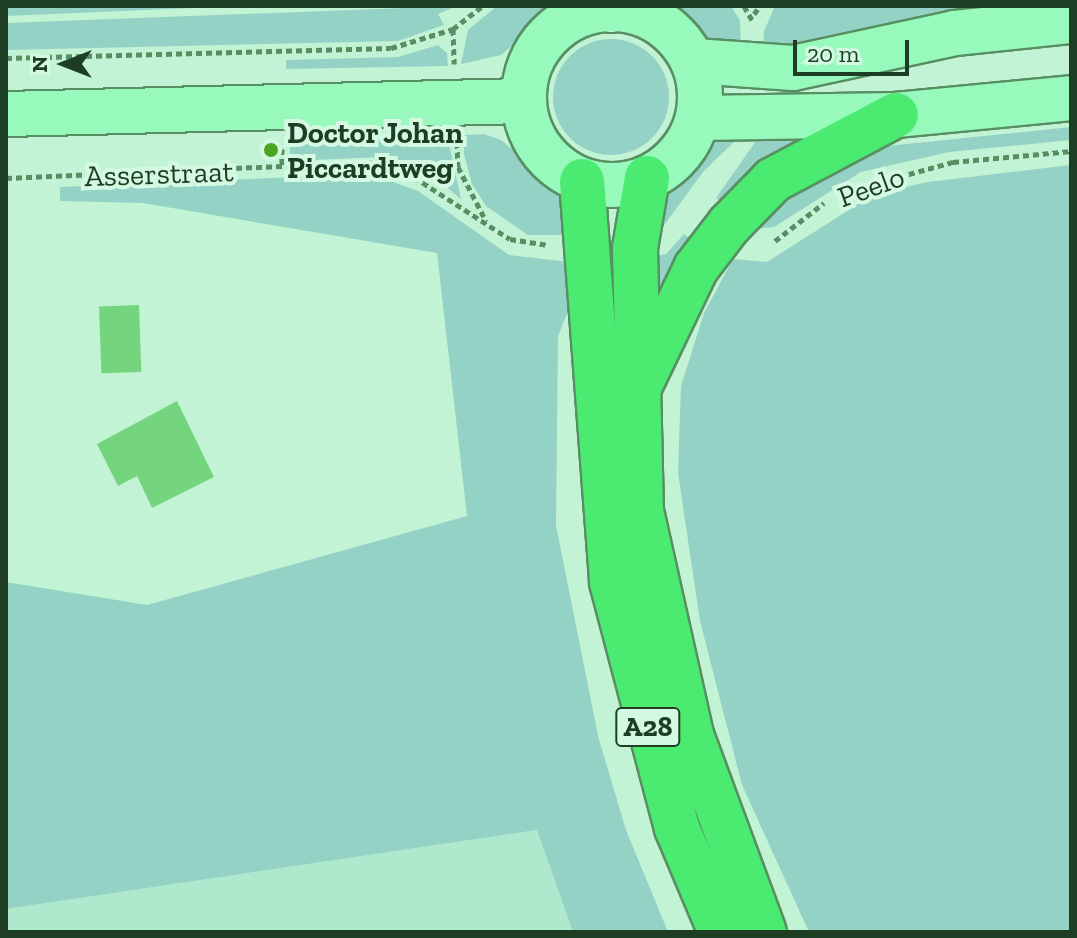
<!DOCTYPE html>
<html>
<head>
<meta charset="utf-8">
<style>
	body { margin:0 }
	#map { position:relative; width:1077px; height:938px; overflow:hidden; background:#c3f3d5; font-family:"Zilla Slab",serif }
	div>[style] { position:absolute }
	.farmland>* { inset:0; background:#afe9cd }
	.green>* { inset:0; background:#95d2c6 }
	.round { border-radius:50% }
	.building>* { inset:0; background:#75d57e; transform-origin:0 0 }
	.path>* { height:5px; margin-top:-2.5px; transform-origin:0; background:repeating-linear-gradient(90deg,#578f63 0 6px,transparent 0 10px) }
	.roads { filter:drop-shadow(2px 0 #578f63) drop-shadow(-2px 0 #578f63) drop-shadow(0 2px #578f63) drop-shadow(0 -2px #578f63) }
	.minor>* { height:44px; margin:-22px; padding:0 22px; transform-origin:22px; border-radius:22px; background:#d8fce5 }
	.major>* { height:44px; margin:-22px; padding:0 22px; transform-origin:22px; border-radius:22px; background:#97f9bb }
	.major>.ring { margin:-22px; padding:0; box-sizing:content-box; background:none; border:44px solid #97f9bb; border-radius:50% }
	.highway>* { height:44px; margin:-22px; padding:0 22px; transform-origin:22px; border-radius:22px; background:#4bea71 }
	.dots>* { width:22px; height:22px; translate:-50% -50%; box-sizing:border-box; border:4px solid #d4f9e2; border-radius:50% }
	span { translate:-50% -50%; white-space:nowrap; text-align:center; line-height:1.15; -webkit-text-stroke:8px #d4f9e2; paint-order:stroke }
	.shield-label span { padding:2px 6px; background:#d4f9e2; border:2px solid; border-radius:6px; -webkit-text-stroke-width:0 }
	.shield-label { font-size:28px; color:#1d3e22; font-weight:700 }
	.poi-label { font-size:30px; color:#1d3e22; font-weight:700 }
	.left { translate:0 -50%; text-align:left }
	.street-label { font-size:30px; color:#1d3e22 }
	.frame { position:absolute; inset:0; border:8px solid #1d3e22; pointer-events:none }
	.north { position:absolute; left:24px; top:24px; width:80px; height:80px; -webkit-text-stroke:6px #d4f9e2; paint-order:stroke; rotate:270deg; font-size:22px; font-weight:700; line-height:32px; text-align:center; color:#1d3e22 }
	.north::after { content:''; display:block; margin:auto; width:28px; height:36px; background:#1d3e22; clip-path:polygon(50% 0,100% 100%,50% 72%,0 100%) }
	.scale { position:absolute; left:793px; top:40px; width:116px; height:36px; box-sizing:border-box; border:4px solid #1d3e22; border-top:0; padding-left:10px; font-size:24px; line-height:28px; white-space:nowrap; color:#1d3e22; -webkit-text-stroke:6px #d4f9e2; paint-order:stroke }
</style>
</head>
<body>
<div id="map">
	<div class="farmland">
		<div style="clip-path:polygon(537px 830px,573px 932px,6px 932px,6px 909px)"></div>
	</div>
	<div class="green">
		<div style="clip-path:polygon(6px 6px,240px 6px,6px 16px)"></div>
		<div style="clip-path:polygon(457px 6px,438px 14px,444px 25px,398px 41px,6px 50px,6px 23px)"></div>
		<div style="clip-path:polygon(497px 6px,561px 6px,501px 55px,461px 64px,468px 30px)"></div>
		<div style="clip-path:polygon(670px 6px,731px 6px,740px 20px,741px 52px,710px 43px)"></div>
		<div style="clip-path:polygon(775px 6px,974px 6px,975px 16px,763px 58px,764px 31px)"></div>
		<div class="round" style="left:553px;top:39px;width:116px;height:116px"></div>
		<div style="clip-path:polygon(438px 45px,447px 53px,448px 66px,286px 69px,286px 60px,398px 57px)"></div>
		<div style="clip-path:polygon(836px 125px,724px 205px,716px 198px,765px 128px)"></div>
		<div style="clip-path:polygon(1071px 127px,1071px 140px,949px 152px,861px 172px,774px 227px,753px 229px,798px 189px,887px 146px)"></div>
		<div style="clip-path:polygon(484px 134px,501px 140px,547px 178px,568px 205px,572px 235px,528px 235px,486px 206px,472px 184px,464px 154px,464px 135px)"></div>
		<div style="clip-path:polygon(447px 135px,461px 199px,433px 176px,382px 157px,290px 161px,290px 146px,326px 137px)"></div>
		<div style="clip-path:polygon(740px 136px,703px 172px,657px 235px,663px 189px,710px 144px)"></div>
		<div style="clip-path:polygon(1071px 165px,1071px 932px,809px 932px,742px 785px,700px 621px,678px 473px,681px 386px,704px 313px,733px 259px,767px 262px,874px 194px,928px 182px)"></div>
		<div style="clip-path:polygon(342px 175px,382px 178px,418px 191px,509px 255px,569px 262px,571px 304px,558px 336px,556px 525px,598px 736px,626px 830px,668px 932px,573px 932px,537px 830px,6px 909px,6px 582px,147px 605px,467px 516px,437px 253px,143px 203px,60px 201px,60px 187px)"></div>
		<div style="clip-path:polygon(684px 234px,696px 243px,656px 310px,650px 257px,666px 254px)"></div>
	</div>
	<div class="building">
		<div style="left:139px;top:305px;width:67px;height:40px;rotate:88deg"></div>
		<div style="clip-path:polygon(177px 401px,214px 477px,152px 508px,137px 476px,118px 486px,97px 444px)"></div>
	</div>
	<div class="path">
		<div style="left:744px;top:6px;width:20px;rotate:60deg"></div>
		<div style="left:754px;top:14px;width:10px;rotate:-53deg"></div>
		<div style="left:453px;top:29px;width:35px;rotate:88deg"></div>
		<div style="left:6px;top:58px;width:385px;rotate:-1.5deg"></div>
		<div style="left:391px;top:48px;width:65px;rotate:-17deg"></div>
		<div style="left:453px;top:29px;width:37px;rotate:-38deg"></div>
		<div style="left:457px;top:142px;width:25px;rotate:88deg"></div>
		<div style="left:458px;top:167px;width:61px;rotate:62.6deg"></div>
		<div style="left:282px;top:149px;width:19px;rotate:90deg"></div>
		<div style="left:6px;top:178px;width:363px;rotate:-2.5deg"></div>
		<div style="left:369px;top:162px;width:47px;rotate:18.4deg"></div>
		<div style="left:414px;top:177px;width:114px;rotate:32.9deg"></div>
		<div style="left:510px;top:239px;width:37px;rotate:9deg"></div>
		<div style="left:851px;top:190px;width:106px;rotate:-15.4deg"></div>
		<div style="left:953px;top:162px;width:119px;rotate:-5.3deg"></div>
		<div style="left:775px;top:241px;width:62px;rotate:-37.8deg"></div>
	</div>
	<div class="roads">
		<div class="minor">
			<div style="left:611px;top:6px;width:4px;rotate:90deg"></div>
		</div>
		<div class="major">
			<div class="ring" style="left:524px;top:9px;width:132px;height:132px"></div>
			<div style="left:695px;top:61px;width:98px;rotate:4.1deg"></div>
			<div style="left:793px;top:68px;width:166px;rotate:-12.2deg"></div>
			<div style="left:955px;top:33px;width:117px;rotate:-5.9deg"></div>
			<div style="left:6px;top:114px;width:517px;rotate:-1.44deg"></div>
			<div style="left:699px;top:118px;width:197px;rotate:-0.9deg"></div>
			<div style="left:896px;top:115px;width:176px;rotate:-5.5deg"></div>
		</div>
		<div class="highway">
			<div style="left:647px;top:178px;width:71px;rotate:99.7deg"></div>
			<div style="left:635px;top:248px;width:263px;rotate:88.7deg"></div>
			<div style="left:641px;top:511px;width:230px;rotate:77.4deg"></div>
			<div style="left:691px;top:735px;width:210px;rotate:69.7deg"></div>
			<div style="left:582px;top:181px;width:402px;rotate:85.7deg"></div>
			<div style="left:612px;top:582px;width:254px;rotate:75.2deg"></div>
			<div style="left:677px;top:828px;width:113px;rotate:67.1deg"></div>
			<div style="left:639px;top:387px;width:132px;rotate:-64.4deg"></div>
			<div style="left:696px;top:268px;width:54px;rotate:-52.5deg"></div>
			<div style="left:729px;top:225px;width:63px;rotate:-45.6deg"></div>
			<div style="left:773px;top:180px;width:139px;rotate:-27.9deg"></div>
		</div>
	</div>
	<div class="dots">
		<div style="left:271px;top:150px;background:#4ca521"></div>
	</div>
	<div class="shield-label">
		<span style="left:648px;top:727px">A28</span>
	</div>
	<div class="poi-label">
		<span class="left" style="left:287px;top:150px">Doctor Johan<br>Piccardtweg</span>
	</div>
	<div class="street-label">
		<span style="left:159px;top:174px;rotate:-2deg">Asserstraat</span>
		<span style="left:871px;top:187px;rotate:-20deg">Peelo</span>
	</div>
	<div class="frame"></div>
	<div class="north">N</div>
	<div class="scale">20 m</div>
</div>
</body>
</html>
